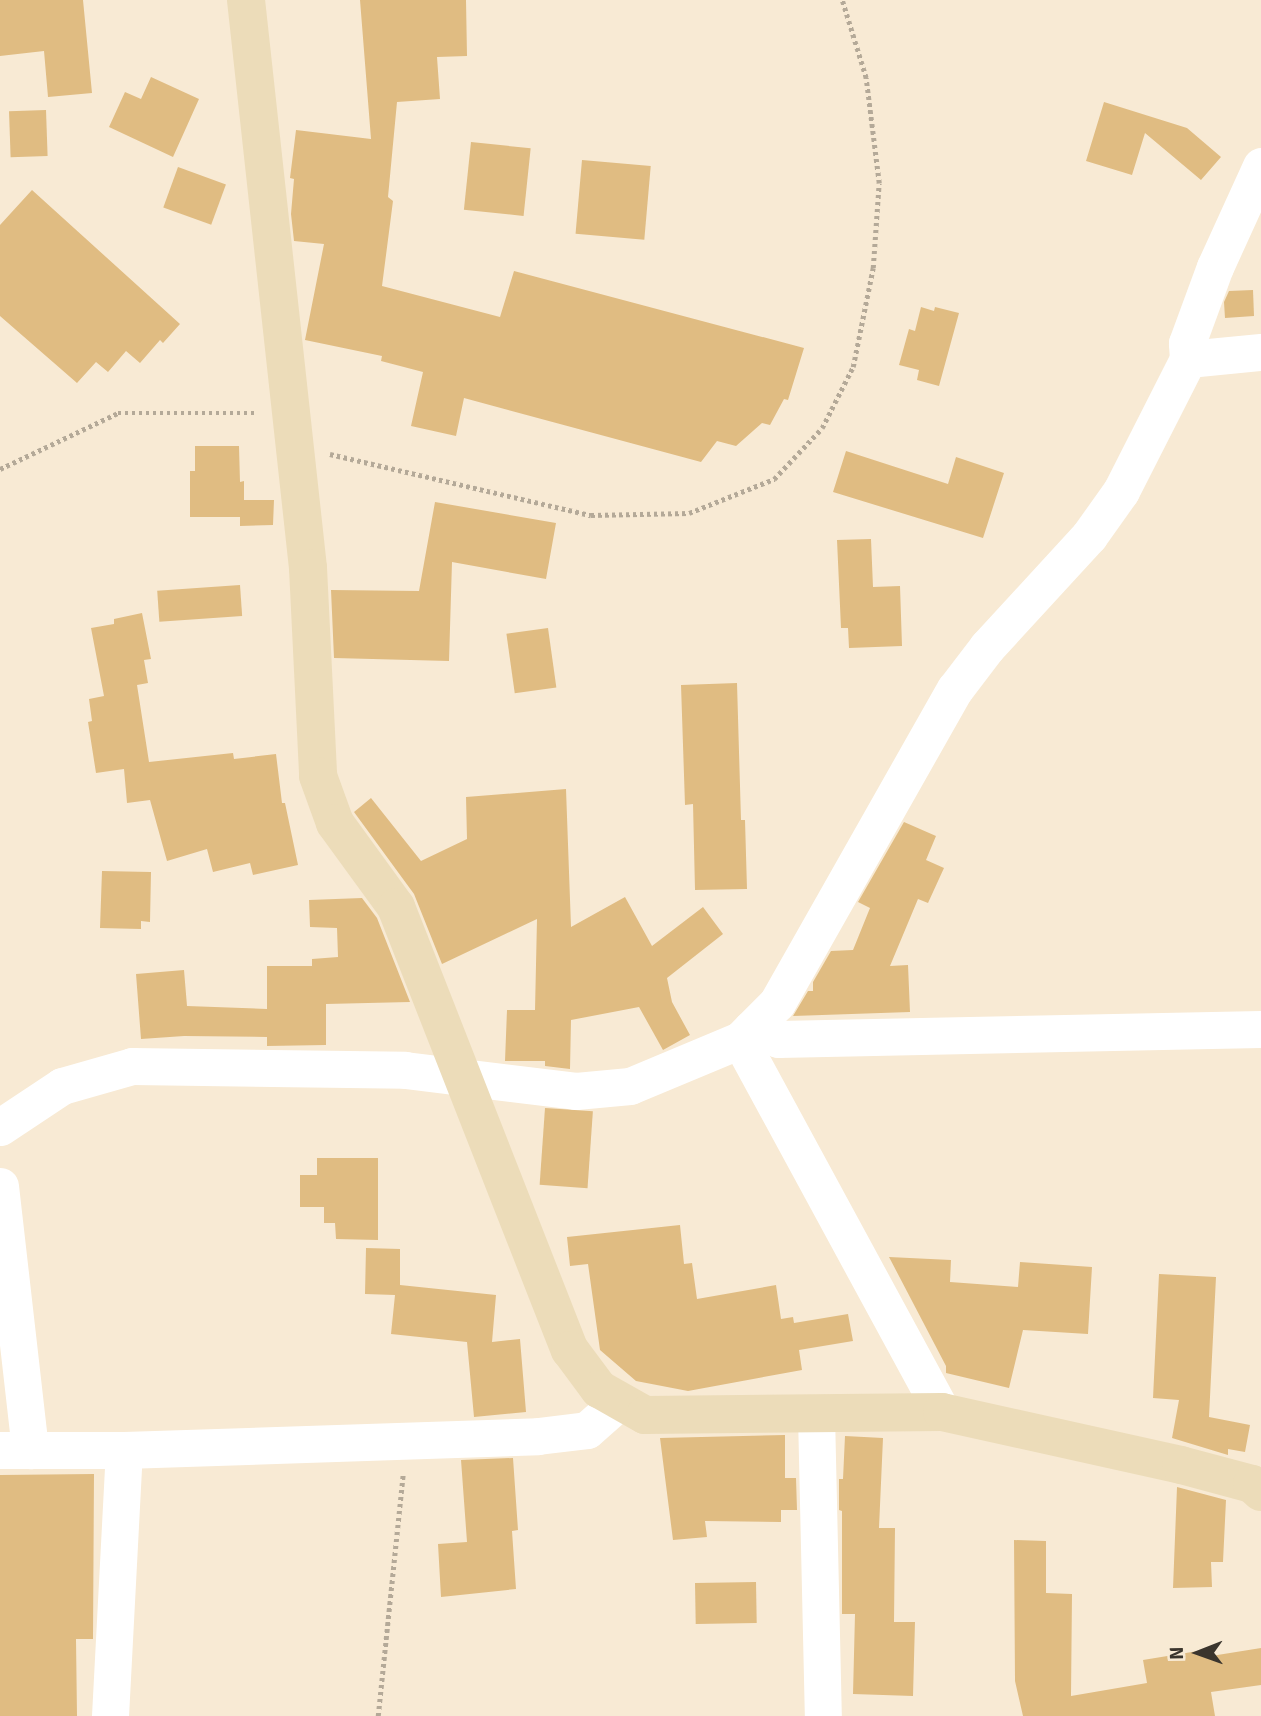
<!DOCTYPE html>
<html>
<head>
<meta charset="utf-8">
<style>
	body { margin:0 }
	#map { position:relative; width:1261px; height:1716px; overflow:hidden; background:#f8ead4; font-family:Signika,sans-serif }
	div>[style] { position:absolute }
	.building>* { inset:0; background:#e0bc82; transform-origin:0 0 }
	.path>* { height:4.5px; margin-top:-2.25px; transform-origin:0; background:repeating-linear-gradient(90deg,#b4a998 0 3.5px,transparent 0 7px) }
	.street>* { height:37px; margin:-18.5px; padding:0 18.5px; transform-origin:18.5px; border-radius:18.5px; background:#fff }
	.secondary>* { height:38px; margin:-19px; padding:0 19px; transform-origin:19px; border-radius:19px; background:#ecdcb9 }
	span { translate:-50% -50%; white-space:nowrap; text-align:center; line-height:1.15; -webkit-text-stroke:5px #f8ead4; paint-order:stroke }
	.north { position:absolute; left:1163px; top:1618px; width:70px; height:70px; -webkit-text-stroke:5px #f8ead4; paint-order:stroke; rotate:269deg; font-size:19px; font-weight:700; line-height:28px; text-align:center; color:#3b352d }
	.north::after { content:''; display:block; margin:auto; width:24px; height:32px; background:#3b352d; clip-path:polygon(50% 0,100% 100%,50% 72%,0 100%) }
</style>
</head>
<body>
<div id="map">
	<div class="building">
		<div style="clip-path:polygon(0 0,83px 0,92px 93px,48px 97px,44px 51px,0 56px)"></div>
		<div style="clip-path:polygon(360px 0,466px 0,467px 56px,437px 57px,440px 99px,397px 102px,388px 197px,393px 201px,382px 286px,500px 317px,514px 271px,804px 348px,788px 400px,784px 399px,770px 425px,762px 423px,736px 446px,717px 441px,701px 462px,464px 398px,456px 436px,411px 426px,423px 372px,381px 361px,382px 356px,305px 340px,324px 244px,294px 241px,291px 214px,294px 179px,290px 178px,296px 130px,371px 139px)"></div>
		<div style="clip-path:polygon(151px 77px,199px 99px,173px 157px,109px 127px,125px 92px,141px 99px)"></div>
		<div style="clip-path:polygon(1104px 102px,1187px 128px,1221px 157px,1201px 180px,1145px 133px,1132px 175px,1086px 161px)"></div>
		<div style="left:46px;top:110px;width:46px;height:37px;rotate:88deg"></div>
		<div style="left:471px;top:142px;width:60px;height:68px;rotate:6deg"></div>
		<div style="left:582px;top:160px;width:69px;height:74px;rotate:5deg"></div>
		<div style="left:178px;top:167px;width:51px;height:43px;rotate:20deg"></div>
		<div style="clip-path:polygon(32px 190px,180px 324px,163px 343px,160px 340px,140px 363px,126px 351px,108px 372px,96px 362px,77px 383px,0 316px,0 225px)"></div>
		<div style="clip-path:polygon(1253px 290px,1254px 316px,1225px 318px,1224px 302px,1229px 291px)"></div>
		<div style="clip-path:polygon(921px 307px,934px 311px,935px 307px,959px 313px,939px 386px,917px 380px,919px 370px,899px 365px,909px 329px,915px 331px)"></div>
		<div style="clip-path:polygon(195px 446px,239px 446px,240px 482px,244px 481px,244px 500px,274px 500px,273px 525px,240px 526px,240px 517px,190px 517px,190px 471px,195px 471px)"></div>
		<div style="clip-path:polygon(846px 451px,948px 484px,956px 457px,1004px 473px,983px 538px,833px 492px)"></div>
		<div style="clip-path:polygon(435px 502px,556px 523px,546px 579px,452px 562px,449px 661px,334px 658px,331px 590px,419px 591px)"></div>
		<div style="clip-path:polygon(871px 539px,873px 587px,900px 586px,902px 646px,849px 648px,848px 628px,841px 628px,837px 540px)"></div>
		<div style="left:240px;top:585px;width:31px;height:83px;rotate:86deg"></div>
		<div style="clip-path:polygon(142px 613px,151px 659px,144px 660px,148px 683px,137px 685px,149px 762px,233px 753px,234px 759px,276px 754px,282px 803px,285px 803px,298px 865px,253px 875px,250px 863px,213px 872px,207px 849px,167px 861px,150px 800px,127px 803px,124px 769px,96px 773px,88px 722px,92px 721px,89px 699px,104px 696px,91px 628px,114px 624px,114px 619px)"></div>
		<div style="left:548px;top:628px;width:60px;height:42px;rotate:82deg"></div>
		<div style="clip-path:polygon(737px 683px,741px 820px,745px 820px,747px 889px,695px 890px,693px 804px,685px 805px,681px 685px)"></div>
		<div style="clip-path:polygon(566px 789px,571px 927px,625px 897px,652px 946px,703px 907px,723px 934px,667px 978px,672px 1002px,690px 1035px,663px 1050px,639px 1007px,571px 1020px,570px 1069px,545px 1066px,545px 1061px,505px 1061px,507px 1010px,535px 1010px,537px 919px,442px 964px,414px 894px,354px 812px,371px 798px,421px 861px,467px 839px,466px 797px)"></div>
		<div style="clip-path:polygon(904px 822px,936px 836px,926px 860px,944px 868px,928px 903px,918px 899px,890px 966px,908px 965px,910px 1012px,793px 1016px,808px 991px,813px 991px,813px 982px,831px 951px,853px 950px,870px 908px,858px 902px)"></div>
		<div style="clip-path:polygon(102px 871px,151px 872px,150px 922px,141px 921px,141px 929px,100px 928px)"></div>
		<div style="clip-path:polygon(362px 898px,377px 918px,410px 1002px,326px 1004px,326px 1045px,267px 1046px,267px 1037px,184px 1036px,141px 1039px,136px 974px,184px 970px,187px 1006px,267px 1009px,267px 966px,312px 966px,312px 959px,338px 957px,337px 928px,310px 927px,309px 900px)"></div>
		<div style="left:545px;top:1108px;width:48px;height:77px;rotate:4deg"></div>
		<div style="clip-path:polygon(317px 1158px,378px 1158px,378px 1240px,336px 1239px,335px 1223px,324px 1223px,324px 1207px,300px 1207px,300px 1175px,317px 1175px)"></div>
		<div style="clip-path:polygon(680px 1225px,684px 1264px,692px 1263px,697px 1299px,776px 1285px,781px 1319px,793px 1317px,794px 1323px,848px 1314px,853px 1341px,799px 1350px,802px 1370px,688px 1391px,636px 1381px,600px 1350px,588px 1264px,570px 1266px,567px 1237px)"></div>
		<div style="clip-path:polygon(366px 1248px,400px 1249px,400px 1285px,496px 1295px,492px 1342px,520px 1339px,526px 1412px,474px 1417px,467px 1342px,391px 1334px,395px 1295px,365px 1294px)"></div>
		<div style="clip-path:polygon(889px 1257px,951px 1260px,950px 1282px,1018px 1287px,1020px 1262px,1092px 1267px,1088px 1334px,1023px 1330px,1009px 1388px,946px 1373px,946px 1366px)"></div>
		<div style="clip-path:polygon(1159px 1274px,1216px 1277px,1209px 1417px,1250px 1425px,1245px 1452px,1228px 1449px,1228px 1455px,1172px 1438px,1179px 1400px,1153px 1398px)"></div>
		<div style="clip-path:polygon(785px 1435px,785px 1478px,796px 1478px,797px 1510px,781px 1510px,781px 1522px,705px 1521px,707px 1537px,673px 1540px,660px 1438px)"></div>
		<div style="clip-path:polygon(845px 1436px,883px 1438px,879px 1528px,895px 1528px,894px 1622px,915px 1622px,913px 1696px,853px 1694px,855px 1614px,842px 1614px,842px 1511px,839px 1510px,839px 1479px,843px 1479px)"></div>
		<div style="clip-path:polygon(513px 1458px,518px 1530px,512px 1531px,516px 1589px,441px 1597px,438px 1544px,467px 1542px,461px 1460px)"></div>
		<div style="clip-path:polygon(94px 1474px,93px 1639px,76px 1639px,77px 1716px,0 1716px,0 1475px)"></div>
		<div style="clip-path:polygon(1177px 1487px,1226px 1500px,1223px 1562px,1211px 1562px,1212px 1587px,1173px 1588px)"></div>
		<div style="clip-path:polygon(1014px 1540px,1046px 1541px,1046px 1593px,1072px 1594px,1071px 1696px,1147px 1683px,1143px 1660px,1204px 1650px,1205px 1657px,1261px 1648px,1261px 1685px,1211px 1692px,1215px 1716px,1023px 1716px,1015px 1681px)"></div>
		<div style="left:756px;top:1582px;width:41px;height:61px;rotate:89deg"></div>
	</div>
	<div class="path">
		<div style="left:330px;top:454px;width:268px;rotate:13.2deg"></div>
		<div style="left:591px;top:515px;width:98px;rotate:-1.2deg"></div>
		<div style="left:689px;top:513px;width:92px;rotate:-21.8deg"></div>
		<div style="left:774px;top:479px;width:70px;rotate:-46.7deg"></div>
		<div style="left:822px;top:428px;width:68px;rotate:-63.1deg"></div>
		<div style="left:853px;top:367px;width:101px;rotate:-78.6deg"></div>
		<div style="left:873px;top:268px;width:85px;rotate:-86deg"></div>
		<div style="left:879px;top:183px;width:106px;rotate:-97.1deg"></div>
		<div style="left:866px;top:78px;width:82px;rotate:-107.1deg"></div>
		<div style="left:0;top:469px;width:131px;rotate:-25.4deg"></div>
		<div style="left:118px;top:413px;width:138px"></div>
		<div style="left:378px;top:1716px;width:244px;rotate:-84.1deg"></div>
	</div>
	<div class="street">
		<div style="left:1188px;top:359px;width:73px;rotate:-5.5deg"></div>
		<div style="left:751px;top:1029px;width:29px;rotate:20deg"></div>
		<div style="left:778px;top:1039px;width:483px;rotate:-1.2deg"></div>
		<div style="left:740px;top:1040px;width:423px;rotate:61.5deg"></div>
		<div style="left:0;top:1127px;width:74px;rotate:-33.5deg"></div>
		<div style="left:62px;top:1086px;width:73px;rotate:-15.9deg"></div>
		<div style="left:132px;top:1066px;width:273px;rotate:0.8deg"></div>
		<div style="left:405px;top:1070px;width:172px;rotate:7deg"></div>
		<div style="left:576px;top:1091px;width:54px;rotate:-5.3deg"></div>
		<div style="left:630px;top:1086px;width:119px;rotate:-22.7deg"></div>
		<div style="left:740px;top:1040px;width:52px;rotate:-45deg"></div>
		<div style="left:777px;top:1003px;width:361px;rotate:-60.5deg"></div>
		<div style="left:955px;top:689px;width:53px;rotate:-52.7deg"></div>
		<div style="left:987px;top:647px;width:151px;rotate:-47.4deg"></div>
		<div style="left:1089px;top:536px;width:55px;rotate:-54.6deg"></div>
		<div style="left:1121px;top:491px;width:148px;rotate:-63.1deg"></div>
		<div style="left:1188px;top:359px;width:16px;rotate:-94deg"></div>
		<div style="left:1187px;top:343px;width:81px;rotate:-69.8deg"></div>
		<div style="left:1215px;top:267px;width:111px;rotate:-65.5deg"></div>
		<div style="left:0;top:1186px;width:266px;rotate:83.5deg"></div>
		<div style="left:816px;top:1414px;width:302px;rotate:88.7deg"></div>
		<div style="left:0;top:1450px;width:124px"></div>
		<div style="left:124px;top:1450px;width:414px;rotate:-1.9deg"></div>
		<div style="left:538px;top:1436px;width:49px;rotate:-7deg"></div>
		<div style="left:587px;top:1430px;width:44px;rotate:-41.3deg"></div>
		<div style="left:110px;top:1716px;width:266px;rotate:-87deg"></div>
	</div>
	<div class="secondary">
		<div style="left:246px;top:0;width:571px;rotate:83.77deg"></div>
		<div style="left:308px;top:568px;width:208px;rotate:87.2deg"></div>
		<div style="left:318px;top:776px;width:50px;rotate:70.1deg"></div>
		<div style="left:335px;top:823px;width:104px;rotate:54deg"></div>
		<div style="left:396px;top:907px;width:476px;rotate:68.6deg"></div>
		<div style="left:570px;top:1350px;width:49px;rotate:53.4deg"></div>
		<div style="left:599px;top:1389px;width:53px;rotate:29.5deg"></div>
		<div style="left:645px;top:1415px;width:297px;rotate:-0.6deg"></div>
		<div style="left:942px;top:1412px;width:245px;rotate:12.5deg"></div>
		<div style="left:1181px;top:1465px;width:73px;rotate:15deg"></div>
		<div style="left:1252px;top:1484px;width:12px;rotate:42deg"></div>
	</div>
	<div class="north">N</div>
</div>
</body>
</html>
